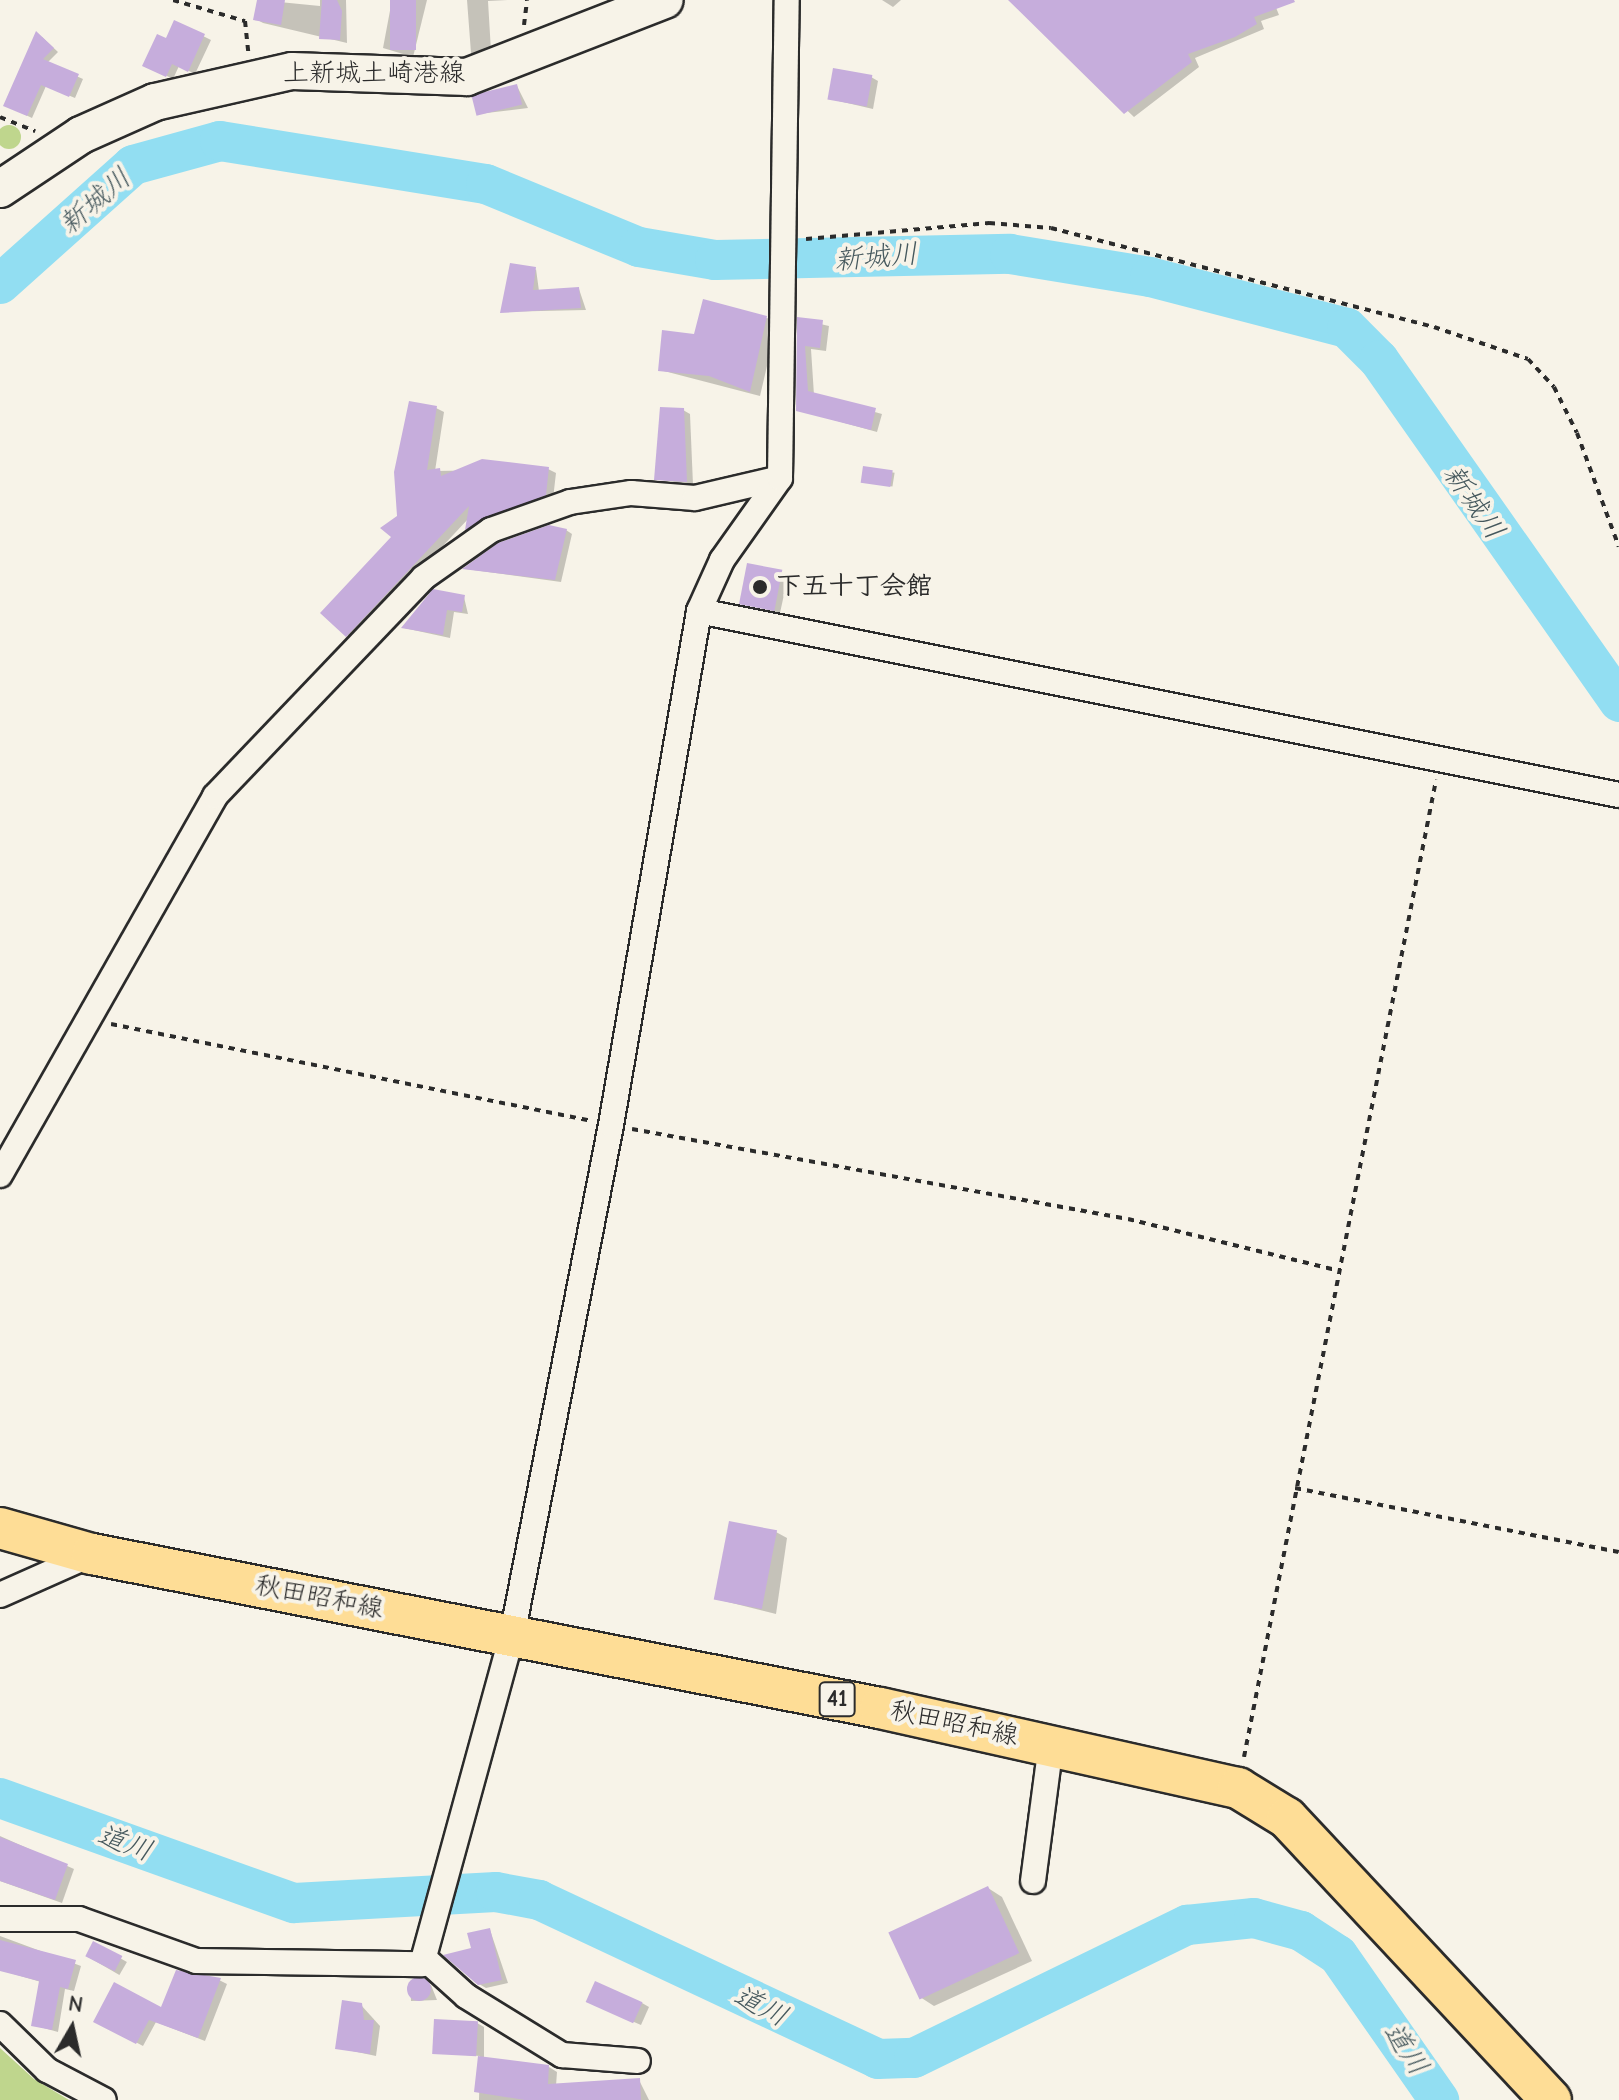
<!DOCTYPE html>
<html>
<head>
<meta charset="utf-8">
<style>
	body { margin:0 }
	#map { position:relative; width:1619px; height:2100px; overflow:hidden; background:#f7f3e8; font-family:"Comic Neue","Klee One",sans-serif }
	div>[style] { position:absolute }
	.green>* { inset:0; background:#bfd68d }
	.round { border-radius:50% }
	.shadow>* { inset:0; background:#0003; transform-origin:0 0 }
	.river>* { height:40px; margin:-20px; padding:0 20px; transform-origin:20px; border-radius:20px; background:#92def2 }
	.building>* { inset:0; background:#c6addc; transform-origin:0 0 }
	.path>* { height:4px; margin-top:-2px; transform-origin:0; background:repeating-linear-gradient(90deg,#2b2b2b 0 6px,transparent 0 12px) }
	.roads { filter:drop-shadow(2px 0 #2b2b2b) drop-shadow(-2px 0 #2b2b2b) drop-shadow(0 2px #2b2b2b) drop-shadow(0 -2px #2b2b2b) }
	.street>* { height:24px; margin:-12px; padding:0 12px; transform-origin:12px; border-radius:12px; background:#f7f3e8 }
	.secondary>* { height:36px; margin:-18px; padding:0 18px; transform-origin:18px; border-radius:18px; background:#f7f3e8 }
	.primary>* { height:40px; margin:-20px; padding:0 20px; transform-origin:20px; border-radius:20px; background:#fedd96 }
	.dots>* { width:22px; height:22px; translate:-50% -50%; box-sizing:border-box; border:4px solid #f7f3e8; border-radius:50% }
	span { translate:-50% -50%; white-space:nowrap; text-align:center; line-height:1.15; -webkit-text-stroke:8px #f7f3e8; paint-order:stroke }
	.shield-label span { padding:2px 6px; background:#f7f3e8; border:2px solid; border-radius:6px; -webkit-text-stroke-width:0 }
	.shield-label { font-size:24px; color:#2b2b2b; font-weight:700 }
	.street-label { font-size:26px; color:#2b2b2b }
	.poi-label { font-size:26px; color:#2b2b2b; font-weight:700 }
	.left { translate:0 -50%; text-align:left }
	.water-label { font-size:28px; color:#45585d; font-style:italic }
	.north { position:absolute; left:32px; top:1988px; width:80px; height:80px; -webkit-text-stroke:6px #f7f3e8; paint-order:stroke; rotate:9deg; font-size:22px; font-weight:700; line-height:32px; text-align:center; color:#2b2b2b }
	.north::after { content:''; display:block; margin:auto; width:28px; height:36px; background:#2b2b2b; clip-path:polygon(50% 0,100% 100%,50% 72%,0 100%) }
</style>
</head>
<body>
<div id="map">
	<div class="green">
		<div class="round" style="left:-3px;top:125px;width:24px;height:24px"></div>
		<div style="clip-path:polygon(0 2048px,34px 2079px,69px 2100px,0 2100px)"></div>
	</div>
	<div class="shadow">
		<div style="clip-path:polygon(259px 0,320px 6px,320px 0,346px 0,347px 43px,263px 23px,256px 19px)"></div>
		<div style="clip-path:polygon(392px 0,427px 0,413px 57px,383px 48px)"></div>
		<div style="clip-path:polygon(467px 0,508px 0,488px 1px,491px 51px,478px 56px,471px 53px)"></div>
		<div style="clip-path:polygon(882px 0,901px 0,893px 7px)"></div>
		<div style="clip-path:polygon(1011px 0,1273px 0,1279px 15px,1261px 21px,1264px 29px,1195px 58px,1199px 67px,1134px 117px)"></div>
		<div style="clip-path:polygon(175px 22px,211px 40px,195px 74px,179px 66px,173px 79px,151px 68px)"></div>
		<div style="clip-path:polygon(42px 37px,58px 52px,47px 63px,83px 79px,75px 98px,46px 86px,32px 118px,11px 108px)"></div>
		<div style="clip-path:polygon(871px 77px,878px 81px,873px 109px,830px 99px)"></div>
		<div style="clip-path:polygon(517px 86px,528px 108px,478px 114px)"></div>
		<div style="clip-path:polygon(536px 269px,539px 291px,579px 289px,586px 310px,502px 312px)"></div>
		<div style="clip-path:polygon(767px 318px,777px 323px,760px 396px,660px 370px,696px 336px)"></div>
		<div style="clip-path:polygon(799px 319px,829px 326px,826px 351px,811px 349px,814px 395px,882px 414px,877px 432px,798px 410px)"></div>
		<div style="clip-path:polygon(436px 408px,444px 412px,435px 471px,548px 469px,556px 473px,553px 499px,474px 533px,469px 518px,355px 640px,347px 635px,394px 537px)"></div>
		<div style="clip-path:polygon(683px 410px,690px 414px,693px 485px,656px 479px)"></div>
		<div style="left:865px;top:468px;width:30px;height:14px;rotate:9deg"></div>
		<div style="clip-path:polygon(566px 530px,572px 534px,561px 582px,466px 569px)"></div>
		<div style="clip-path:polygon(781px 572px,788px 576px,780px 613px,741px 603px)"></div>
		<div style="clip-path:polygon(464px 597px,468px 614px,454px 612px,450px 638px,404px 628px)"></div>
		<div style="clip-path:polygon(776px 1532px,787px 1538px,776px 1614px,716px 1599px)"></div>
		<div style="clip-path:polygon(0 1836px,74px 1869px,62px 1903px,0 1881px)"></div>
		<div style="clip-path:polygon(988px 1888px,1002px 1897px,1032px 1961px,934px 2006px,920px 1997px)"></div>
		<div style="clip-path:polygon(490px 1930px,508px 1983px,486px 1988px,479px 1984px,473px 1950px)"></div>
		<div style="clip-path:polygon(0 1936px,81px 1966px,74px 1991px,65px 1989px,58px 2032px,33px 2025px,41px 1982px,0 1970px)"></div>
		<div style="left:94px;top:1943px;width:38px;height:15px;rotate:30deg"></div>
		<div style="clip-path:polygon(215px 1978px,227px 1984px,205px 2041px,156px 2022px,143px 2046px,96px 2021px,162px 2010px)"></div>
		<div style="clip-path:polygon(410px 1981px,431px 1985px,437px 2000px,411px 2001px)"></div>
		<div style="clip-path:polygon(642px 2003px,649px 2007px,641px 2025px,594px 2005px)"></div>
		<div style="clip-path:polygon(361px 2005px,380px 2026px,376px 2056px,338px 2048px)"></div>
		<div style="clip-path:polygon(477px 2023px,484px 2027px,484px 2059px,549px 2067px,557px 2072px,556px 2086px,639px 2080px,649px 2100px,479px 2100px,480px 2056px,436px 2053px)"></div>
	</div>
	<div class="river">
		<div style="left:0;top:284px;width:178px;rotate:-41.8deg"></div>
		<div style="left:133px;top:165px;width:90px;rotate:-15.4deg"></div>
		<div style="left:220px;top:141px;width:269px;rotate:9.2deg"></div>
		<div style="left:486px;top:184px;width:165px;rotate:22.4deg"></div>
		<div style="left:639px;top:247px;width:77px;rotate:9.7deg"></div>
		<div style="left:715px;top:260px;width:295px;rotate:-1.2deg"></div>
		<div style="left:1010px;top:254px;width:142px;rotate:9.3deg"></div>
		<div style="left:1150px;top:277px;width:203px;rotate:14.5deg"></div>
		<div style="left:1347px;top:328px;width:45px;rotate:45deg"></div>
		<div style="left:1379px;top:360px;width:418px;rotate:54.9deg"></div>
		<div style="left:0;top:1798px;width:312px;rotate:19.7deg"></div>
		<div style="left:294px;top:1903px;width:202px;rotate:-3.1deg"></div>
		<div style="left:496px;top:1892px;width:44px;rotate:10.5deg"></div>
		<div style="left:539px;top:1900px;width:374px;rotate:25.1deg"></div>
		<div style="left:878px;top:2059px;width:36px;rotate:-2deg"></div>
		<div style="left:914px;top:2058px;width:304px;rotate:-26deg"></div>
		<div style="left:1187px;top:1925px;width:67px;rotate:-6deg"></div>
		<div style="left:1254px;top:1918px;width:49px;rotate:15.5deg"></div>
		<div style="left:1301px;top:1931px;width:44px;rotate:33deg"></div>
		<div style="left:1338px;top:1955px;width:177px;rotate:55.1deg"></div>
	</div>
	<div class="building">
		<div style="clip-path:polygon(257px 0,285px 0,281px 25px,253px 20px)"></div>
		<div style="clip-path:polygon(322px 0,337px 0,342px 11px,340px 40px,319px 39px)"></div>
		<div style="left:390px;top:0;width:26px;height:50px"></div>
		<div style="clip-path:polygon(1008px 0,1294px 0,1295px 2px,1254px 17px,1257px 24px,1235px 37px,1188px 54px,1192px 62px,1124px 114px)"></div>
		<div style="clip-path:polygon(174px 20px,205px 34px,188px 72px,172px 64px,166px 77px,142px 66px,157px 34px,166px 38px)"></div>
		<div style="clip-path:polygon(36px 31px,54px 48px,43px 59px,79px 74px,69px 97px,41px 85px,27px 116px,3px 106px)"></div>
		<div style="left:833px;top:68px;width:40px;height:32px;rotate:10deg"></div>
		<div style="left:517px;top:84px;width:21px;height:47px;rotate:76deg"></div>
		<div style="clip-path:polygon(510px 263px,536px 267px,533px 290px,579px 287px,581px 308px,500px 313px)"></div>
		<div style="clip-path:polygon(703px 299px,767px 316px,750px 392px,709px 376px,658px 371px,662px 330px,694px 334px)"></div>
		<div style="clip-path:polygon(797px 317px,823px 320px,820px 348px,805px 346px,808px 391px,876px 408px,871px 430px,796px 411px)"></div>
		<div style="clip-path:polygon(409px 401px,437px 406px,427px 470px,440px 468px,441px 476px,482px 459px,549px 467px,546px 495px,465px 530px,469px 506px,346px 637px,320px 613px,391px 537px,380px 528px,397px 516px,394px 472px)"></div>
		<div style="clip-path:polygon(660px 407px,684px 408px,687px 482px,654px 480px)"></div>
		<div style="left:863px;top:466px;width:30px;height:17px;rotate:8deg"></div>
		<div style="clip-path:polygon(549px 525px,567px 529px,555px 580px,462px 569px,498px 543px)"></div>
		<div style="left:747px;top:563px;width:36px;height:42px;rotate:11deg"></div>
		<div style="clip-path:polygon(433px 589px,465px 595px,462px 612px,447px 610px,443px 635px,401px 628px)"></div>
		<div style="left:729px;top:1521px;width:49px;height:80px;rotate:11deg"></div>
		<div style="clip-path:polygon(0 1837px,68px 1864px,55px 1900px,0 1881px)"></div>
		<div style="left:988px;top:1886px;width:74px;height:110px;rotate:65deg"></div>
		<div style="clip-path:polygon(490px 1928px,502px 1980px,478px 1985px,443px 1955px,471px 1948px,467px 1933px)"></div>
		<div style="clip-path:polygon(0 1940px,76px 1960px,68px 1989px,60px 1987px,52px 2030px,31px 2026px,39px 1981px,0 1971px)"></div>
		<div style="left:93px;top:1941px;width:33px;height:17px;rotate:27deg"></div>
		<div style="clip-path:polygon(176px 1970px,221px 1978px,198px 2038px,149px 2020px,136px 2044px,93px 2022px,114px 1982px,161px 2007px)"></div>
		<div class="round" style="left:407px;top:1977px;width:24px;height:24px"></div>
		<div style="left:595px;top:1981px;width:52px;height:23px;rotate:24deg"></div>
		<div style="clip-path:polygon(342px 2000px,362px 2003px,364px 2020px,374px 2020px,370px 2054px,335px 2049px)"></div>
		<div style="left:434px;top:2019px;width:44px;height:35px;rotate:3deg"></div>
		<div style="clip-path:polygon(478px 2056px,549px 2065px,548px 2084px,640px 2078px,641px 2100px,525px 2100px,474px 2092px)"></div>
	</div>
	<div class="path">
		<div style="left:173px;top:0;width:75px;rotate:16.3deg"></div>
		<div style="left:245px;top:21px;width:31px;rotate:84deg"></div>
		<div style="left:524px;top:25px;width:25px;rotate:-83deg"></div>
		<div style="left:0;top:117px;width:38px;rotate:22deg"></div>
		<div style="left:806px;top:239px;width:184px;rotate:-5deg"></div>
		<div style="left:989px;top:223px;width:62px;rotate:4.6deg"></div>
		<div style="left:1051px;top:228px;width:396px;rotate:14.5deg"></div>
		<div style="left:1434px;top:327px;width:99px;rotate:18.8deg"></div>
		<div style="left:1528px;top:359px;width:38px;rotate:47deg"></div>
		<div style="left:1554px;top:387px;width:51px;rotate:63.4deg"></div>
		<div style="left:1577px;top:433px;width:121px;rotate:69.8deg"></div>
		<div style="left:111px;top:1024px;width:487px;rotate:11.4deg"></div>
		<div style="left:632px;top:1129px;width:504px;rotate:10.28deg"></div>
		<div style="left:1128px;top:1219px;width:214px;rotate:13.8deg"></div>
		<div style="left:1295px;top:1488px;width:330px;rotate:11.2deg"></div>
		<div style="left:1244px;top:1757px;width:996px;rotate:-78.88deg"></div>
	</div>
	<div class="roads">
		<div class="street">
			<div style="left:699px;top:611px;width:938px;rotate:11.31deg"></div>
			<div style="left:0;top:1175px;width:436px;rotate:-60.4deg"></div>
			<div style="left:215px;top:796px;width:301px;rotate:-46.3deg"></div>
			<div style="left:423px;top:578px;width:83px;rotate:-35.2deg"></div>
			<div style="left:491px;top:530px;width:84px;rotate:-19.5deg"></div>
			<div style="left:570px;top:502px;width:62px;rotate:-8.4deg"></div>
			<div style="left:631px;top:493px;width:64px;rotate:4.5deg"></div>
			<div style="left:695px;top:498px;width:87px;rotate:-13.2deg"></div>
			<div style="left:0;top:1595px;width:101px;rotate:-24deg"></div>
			<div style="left:1033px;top:1881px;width:137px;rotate:-82.5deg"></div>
			<div style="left:0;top:1919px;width:79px"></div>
			<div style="left:79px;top:1919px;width:124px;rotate:19.7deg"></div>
			<div style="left:196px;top:1961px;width:226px;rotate:0.8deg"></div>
			<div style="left:422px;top:1964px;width:340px;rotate:-74.7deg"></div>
			<div style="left:512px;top:1636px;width:521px;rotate:-79.04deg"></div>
			<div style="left:611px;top:1125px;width:521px;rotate:-80.28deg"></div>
			<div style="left:699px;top:611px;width:56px;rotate:-65.7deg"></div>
			<div style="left:722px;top:560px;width:100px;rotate:-54.7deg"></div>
			<div style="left:780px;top:478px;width:478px;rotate:-89.2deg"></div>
			<div style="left:424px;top:1958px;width:57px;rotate:42.1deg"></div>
			<div style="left:466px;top:1996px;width:113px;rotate:31.6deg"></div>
			<div style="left:562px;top:2055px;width:76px;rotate:4.5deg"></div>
			<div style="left:0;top:2024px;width:66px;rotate:44.4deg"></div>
			<div style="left:47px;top:2070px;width:64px;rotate:27.8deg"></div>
		</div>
		<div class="secondary">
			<div style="left:0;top:189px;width:97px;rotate:-33.7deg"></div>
			<div style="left:81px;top:135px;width:81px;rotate:-24deg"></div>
			<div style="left:155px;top:102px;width:140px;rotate:-12.8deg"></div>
			<div style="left:292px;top:71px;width:175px;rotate:2deg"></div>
			<div style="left:467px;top:77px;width:212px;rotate:-21.3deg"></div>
		</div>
		<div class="primary">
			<div style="left:0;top:1528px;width:96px;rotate:15.8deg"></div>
			<div style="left:92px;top:1554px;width:803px;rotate:11.06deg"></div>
			<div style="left:880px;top:1708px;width:367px;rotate:12.6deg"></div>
			<div style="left:1238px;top:1788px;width:57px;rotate:31.5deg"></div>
			<div style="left:1287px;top:1818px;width:386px;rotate:46.9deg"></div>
		</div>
	</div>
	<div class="dots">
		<div style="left:760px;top:587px;background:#2b2b2b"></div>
	</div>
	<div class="shield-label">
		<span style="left:837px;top:1699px">41</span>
	</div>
	<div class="street-label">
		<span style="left:374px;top:74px">上新城土崎港線</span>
		<span style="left:319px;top:1598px;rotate:11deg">秋田昭和線</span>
		<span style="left:954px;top:1724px;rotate:12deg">秋田昭和線</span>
	</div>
	<div class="poi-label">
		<span class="left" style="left:776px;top:587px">下五十丁会館</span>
	</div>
	<div class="water-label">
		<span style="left:95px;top:201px;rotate:-41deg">新城川</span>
		<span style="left:876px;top:257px;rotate:-5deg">新城川</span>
		<span style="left:1474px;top:502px;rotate:55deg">新城川</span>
		<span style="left:125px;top:1843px;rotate:20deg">道川</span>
		<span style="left:761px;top:2006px;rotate:27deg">道川</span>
		<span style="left:1406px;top:2049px;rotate:56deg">道川</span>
	</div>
	<div class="north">N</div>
</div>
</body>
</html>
